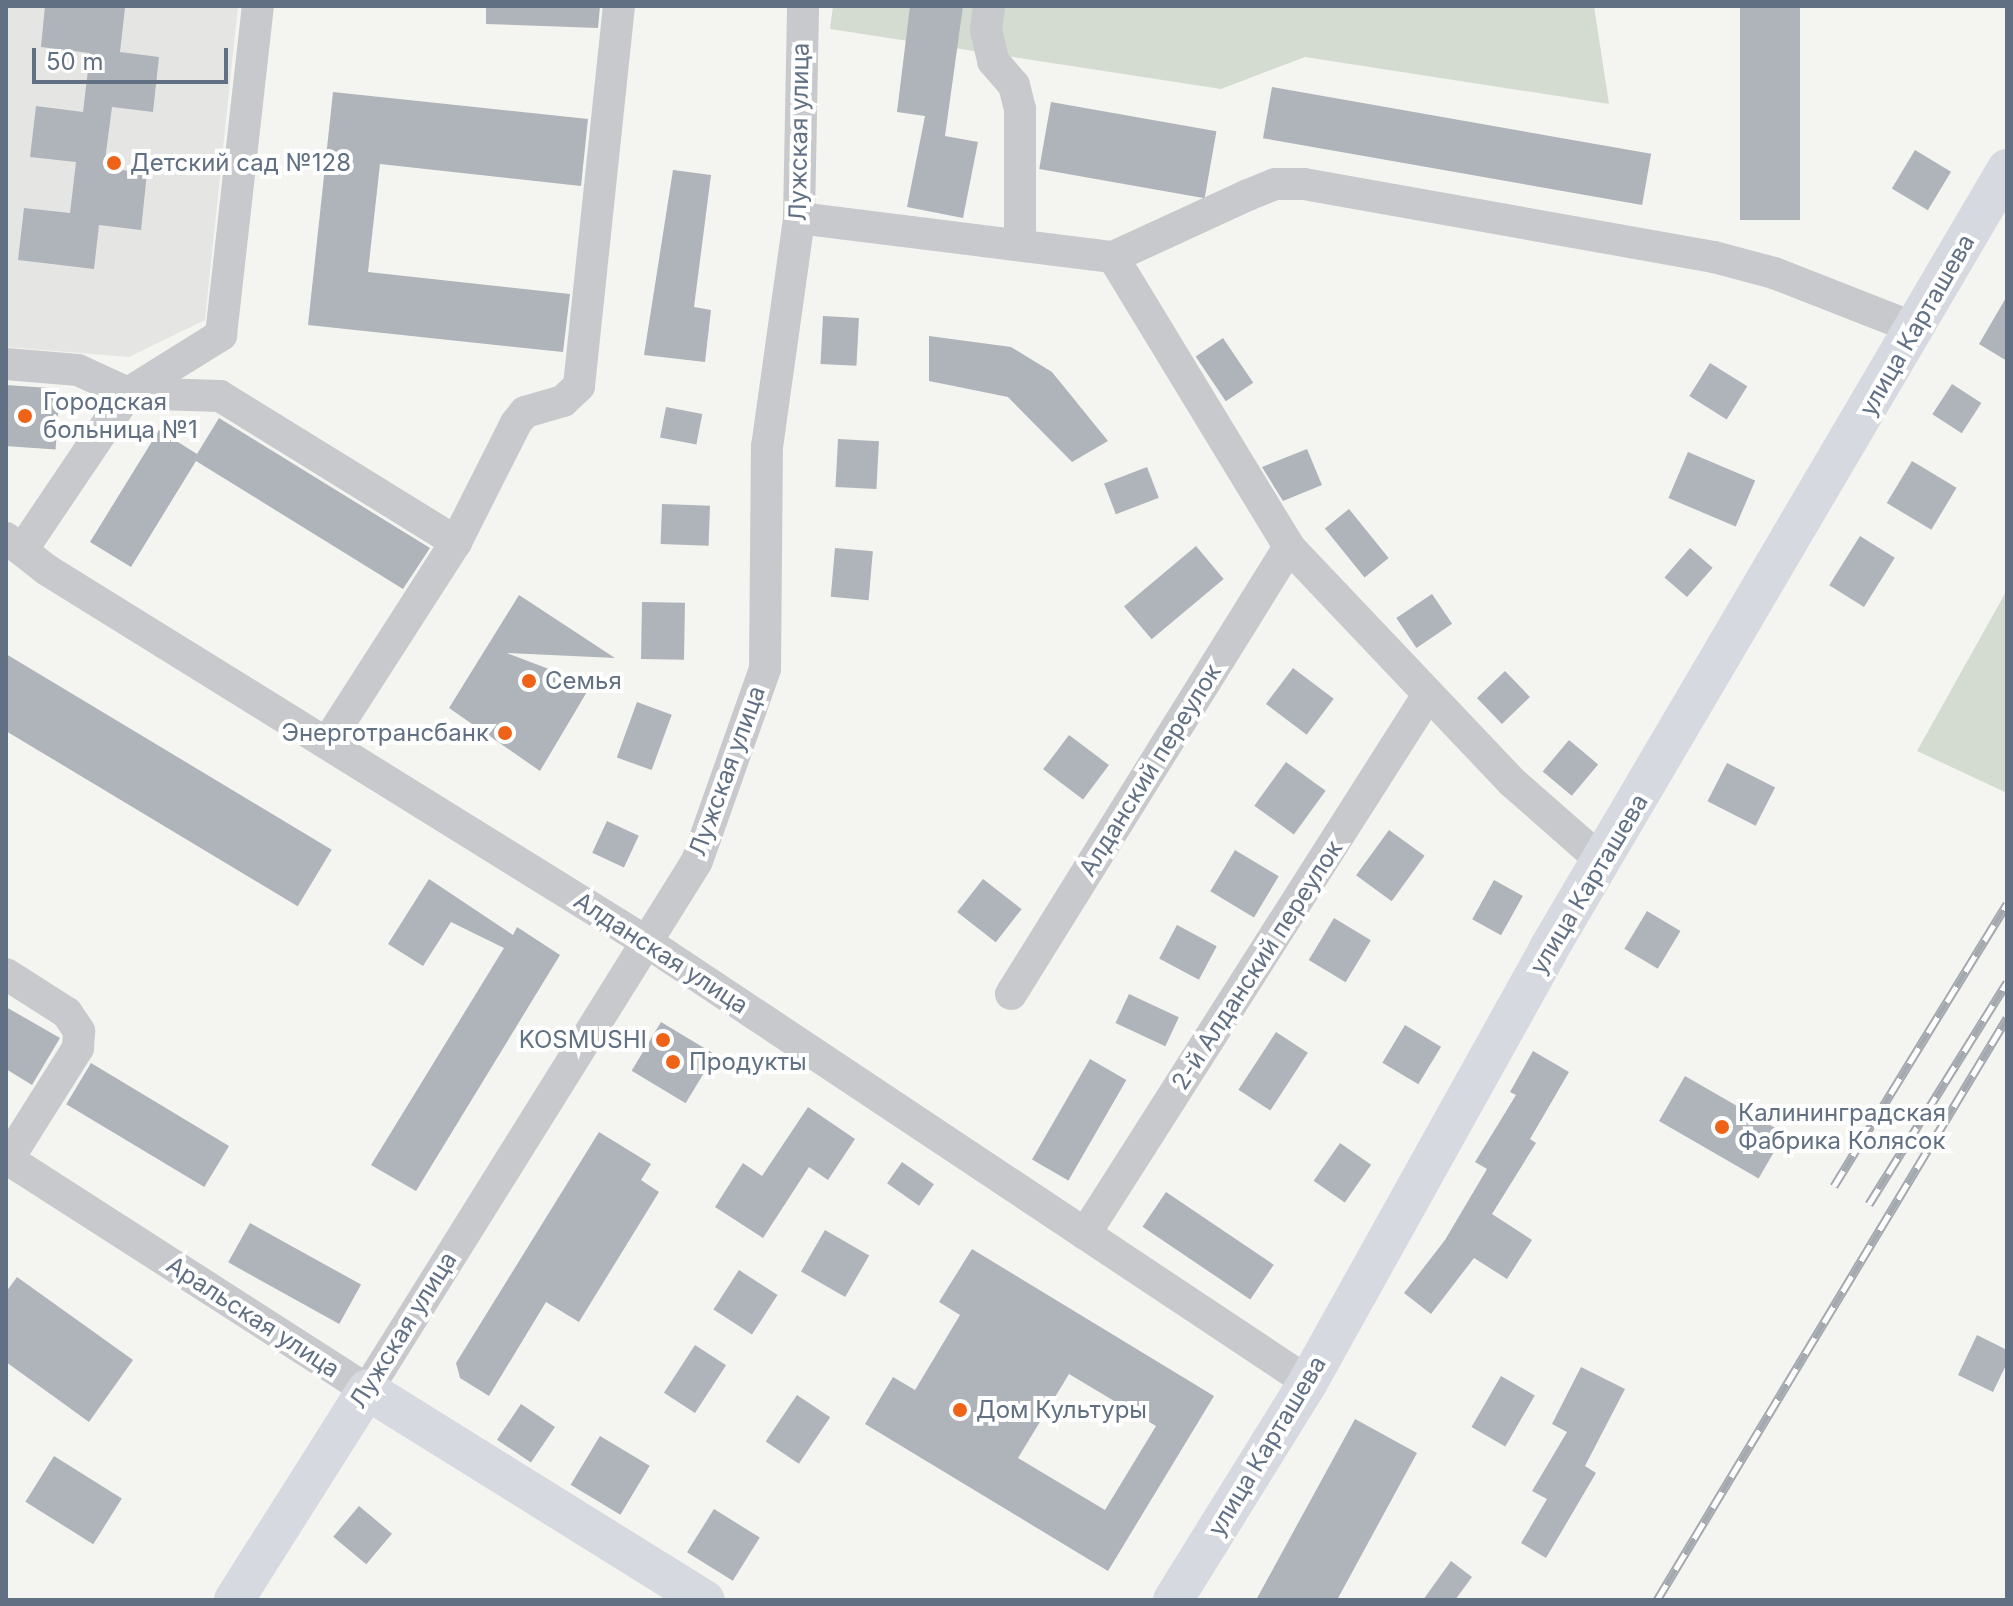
<!DOCTYPE html>
<html>
<head>
<meta charset="utf-8">
<style>
	body { margin:0 }
	#map { position:relative; width:2013px; height:1606px; overflow:hidden; background:#f4f5f0; font-family:Inter,sans-serif }
	div>[style] { position:absolute }
	.built>* { inset:0; background:#e5e6e4 }
	.green>* { inset:0; background:#d4dcd1 }
	.building>* { inset:0; background:#afb4bb; transform-origin:0 0 }
	.minor>* { height:32px; margin:-16px; padding:0 16px; transform-origin:16px; border-radius:16px; background:#c7c9cd }
	.major>* { height:40px; margin:-20px; padding:0 20px; transform-origin:20px; border-radius:20px; background:#d6d9df }
	.rail>* { height:9px; margin-top:-4.5px; transform-origin:0; background:repeating-linear-gradient(90deg,#fff 0 18px,#a4a9b0 0 36px); box-sizing:border-box; border-block:2px solid #a4a9b0 }
	.dots>* { width:22px; height:22px; translate:-50% -50%; box-sizing:border-box; border:4px solid #fff; border-radius:50% }
	span { translate:-50% -50%; white-space:nowrap; text-align:center; line-height:1.15; -webkit-text-stroke:8px #fff; paint-order:stroke }
	.street-label { font-size:24px; color:#627084 }
	.poi-label { font-size:24px; color:#627084 }
	.left { translate:0 -50%; text-align:left }
	.right { translate:-100% -50%; text-align:right }
	.frame { position:absolute; inset:0; border:8px solid #627084; pointer-events:none }
	.scale { position:absolute; left:32px; top:48px; width:196px; height:36px; box-sizing:border-box; border:4px solid #627084; border-top:0; padding-left:10px; font-size:24px; line-height:28px; white-space:nowrap; color:#627084; -webkit-text-stroke:6px #fff; paint-order:stroke }
</style>
</head>
<body>
<div id="map">
	<div class="built">
		<div style="clip-path:polygon(6px 6px,238px 6px,205px 320px,129px 357px,6px 347px)"></div>
	</div>
	<div class="green">
		<div style="clip-path:polygon(833px 6px,1594px 6px,1609px 104px,1305px 57px,1221px 89px,830px 29px)"></div>
		<div style="clip-path:polygon(2007px 590px,2007px 793px,1917px 751px)"></div>
	</div>
	<div class="building">
		<div style="clip-path:polygon(45px 6px,125px 8px,120px 52px,159px 57px,153px 112px,112px 107px,104px 168px,147px 173px,141px 230px,99px 225px,94px 269px,18px 260px,24px 208px,70px 213px,76px 162px,30px 157px,36px 106px,83px 112px,90px 53px,41px 47px)"></div>
		<div style="clip-path:polygon(486px 6px,600px 6px,598px 28px,486px 24px)"></div>
		<div style="clip-path:polygon(910px 6px,963px 6px,945px 136px,978px 142px,963px 218px,907px 207px,925px 116px,897px 112px)"></div>
		<div style="left:1740px;top:6px;width:60px;height:214px"></div>
		<div style="left:1272px;top:87px;width:385px;height:52px;rotate:10deg"></div>
		<div style="clip-path:polygon(333px 92px,588px 119px,581px 186px,380px 164px,368px 272px,570px 294px,563px 352px,308px 325px)"></div>
		<div style="left:1051px;top:102px;width:168px;height:68px;rotate:10deg"></div>
		<div style="left:1915px;top:150px;width:42px;height:45px;rotate:31deg"></div>
		<div style="clip-path:polygon(673px 170px,711px 175px,694px 307px,711px 310px,705px 362px,644px 355px)"></div>
		<div style="clip-path:polygon(2007px 296px,2007px 361px,1979px 344px)"></div>
		<div style="left:823px;top:316px;width:36px;height:48px;rotate:3deg"></div>
		<div style="clip-path:polygon(929px 336px,1011px 347px,1052px 372px,1108px 441px,1072px 462px,1008px 397px,929px 381px)"></div>
		<div style="left:1223px;top:338px;width:54px;height:33px;rotate:56deg"></div>
		<div style="left:1710px;top:363px;width:44px;height:39px;rotate:32deg"></div>
		<div style="left:1952px;top:384px;width:35px;height:36px;rotate:33deg"></div>
		<div style="left:6px;top:385px;width:54px;height:61px;rotate:4deg"></div>
		<div style="left:666px;top:407px;width:37px;height:31px;rotate:11deg"></div>
		<div style="clip-path:polygon(219px 418px,430px 548px,403px 589px,196px 461px,131px 567px,90px 542px,159px 430px,197px 454px)"></div>
		<div style="left:838px;top:439px;width:41px;height:48px;rotate:3deg"></div>
		<div style="clip-path:polygon(1307px 449px,1322px 485px,1283px 501px,1262px 467px)"></div>
		<div style="left:1688px;top:452px;width:73px;height:50px;rotate:23deg"></div>
		<div style="left:1912px;top:461px;width:52px;height:49px;rotate:31deg"></div>
		<div style="left:1147px;top:467px;width:33px;height:46px;rotate:69deg"></div>
		<div style="left:662px;top:504px;width:48px;height:40px;rotate:2deg"></div>
		<div style="left:1349px;top:509px;width:63px;height:31px;rotate:51deg"></div>
		<div style="left:1860px;top:536px;width:41px;height:58px;rotate:32deg"></div>
		<div style="left:1196px;top:546px;width:43px;height:94px;rotate:50deg"></div>
		<div style="left:835px;top:548px;width:38px;height:49px;rotate:5deg"></div>
		<div style="left:1690px;top:548px;width:30px;height:39px;rotate:41deg"></div>
		<div style="left:1432px;top:594px;width:36px;height:43px;rotate:56deg"></div>
		<div style="clip-path:polygon(519px 595px,615px 658px,507px 653px,591px 685px,540px 771px,449px 708px)"></div>
		<div style="left:642px;top:602px;width:43px;height:57px;rotate:1deg"></div>
		<div style="left:6px;top:654px;width:380px;height:66px;rotate:31deg"></div>
		<div style="left:1293px;top:668px;width:51px;height:45px;rotate:37deg"></div>
		<div style="left:1505px;top:671px;width:36px;height:39px;rotate:46deg"></div>
		<div style="left:637px;top:702px;width:37px;height:59px;rotate:20deg"></div>
		<div style="left:1069px;top:735px;width:50px;height:43px;rotate:37deg"></div>
		<div style="left:1569px;top:740px;width:38px;height:41px;rotate:40deg"></div>
		<div style="left:1286px;top:762px;width:49px;height:54px;rotate:36deg"></div>
		<div style="left:1727px;top:763px;width:54px;height:43px;rotate:27deg"></div>
		<div style="left:607px;top:821px;width:35px;height:35px;rotate:25deg"></div>
		<div style="left:1389px;top:830px;width:44px;height:56px;rotate:36deg"></div>
		<div style="left:1235px;top:850px;width:51px;height:48px;rotate:31deg"></div>
		<div style="clip-path:polygon(429px 879px,513px 935px,517px 927px,560px 955px,416px 1191px,371px 1165px,504px 948px,451px 922px,423px 966px,388px 944px)"></div>
		<div style="left:983px;top:879px;width:49px;height:42px;rotate:38deg"></div>
		<div style="left:1494px;top:880px;width:33px;height:45px;rotate:29deg"></div>
		<div style="left:1647px;top:911px;width:39px;height:44px;rotate:31deg"></div>
		<div style="left:1334px;top:918px;width:43px;height:49px;rotate:31deg"></div>
		<div style="left:1177px;top:925px;width:45px;height:38px;rotate:28deg"></div>
		<div style="left:1129px;top:994px;width:55px;height:32px;rotate:25deg"></div>
		<div style="clip-path:polygon(6px 1007px,60px 1038px,32px 1085px,6px 1069px)"></div>
		<div style="left:661px;top:1022px;width:63px;height:57px;rotate:31deg"></div>
		<div style="left:1405px;top:1025px;width:42px;height:44px;rotate:31deg"></div>
		<div style="left:1276px;top:1032px;width:38px;height:69px;rotate:33deg"></div>
		<div style="clip-path:polygon(1533px 1051px,1569px 1072px,1530px 1139px,1536px 1143px,1492px 1214px,1532px 1240px,1507px 1279px,1474px 1258px,1431px 1314px,1404px 1293px,1445px 1240px,1487px 1169px,1475px 1162px,1516px 1095px,1510px 1092px)"></div>
		<div style="left:1090px;top:1059px;width:42px;height:116px;rotate:30deg"></div>
		<div style="left:91px;top:1063px;width:161px;height:48px;rotate:31deg"></div>
		<div style="left:1685px;top:1076px;width:115px;height:52px;rotate:30deg"></div>
		<div style="clip-path:polygon(808px 1107px,855px 1139px,828px 1180px,809px 1167px,763px 1238px,715px 1207px,743px 1163px,762px 1176px)"></div>
		<div style="clip-path:polygon(599px 1132px,651px 1164px,641px 1180px,659px 1192px,579px 1322px,546px 1302px,489px 1396px,460px 1378px,456px 1363px)"></div>
		<div style="left:1340px;top:1143px;width:38px;height:46px;rotate:35deg"></div>
		<div style="left:902px;top:1162px;width:39px;height:26px;rotate:35deg"></div>
		<div style="left:1166px;top:1192px;width:130px;height:42px;rotate:34deg"></div>
		<div style="left:250px;top:1223px;width:127px;height:45px;rotate:29deg"></div>
		<div style="left:825px;top:1230px;width:51px;height:48px;rotate:30deg"></div>
		<div style="clip-path:polygon(evenodd,972px 1249px,1214px 1396px,1108px 1571px,865px 1424px,893px 1377px,915px 1390px,960px 1315px,939px 1302px,972px 1249px,1069px 1374px,1156px 1426px,1105px 1510px,1018px 1458px,1069px 1374px)"></div>
		<div style="left:739px;top:1270px;width:46px;height:47px;rotate:33deg"></div>
		<div style="clip-path:polygon(17px 1277px,133px 1360px,89px 1422px,6px 1362px,6px 1292px)"></div>
		<div style="clip-path:polygon(1977px 1335px,2007px 1350px,2007px 1363px,1993px 1392px,1958px 1375px)"></div>
		<div style="left:695px;top:1345px;width:37px;height:57px;rotate:33deg"></div>
		<div style="clip-path:polygon(1581px 1367px,1625px 1389px,1585px 1466px,1596px 1473px,1546px 1558px,1521px 1543px,1547px 1499px,1532px 1491px,1567px 1432px,1552px 1424px)"></div>
		<div style="left:1501px;top:1376px;width:39px;height:59px;rotate:30deg"></div>
		<div style="left:797px;top:1395px;width:40px;height:56px;rotate:34deg"></div>
		<div style="left:521px;top:1404px;width:41px;height:43px;rotate:34deg"></div>
		<div style="clip-path:polygon(1355px 1419px,1417px 1453px,1337px 1600px,1256px 1600px)"></div>
		<div style="left:600px;top:1436px;width:58px;height:57px;rotate:31deg"></div>
		<div style="left:54px;top:1456px;width:80px;height:54px;rotate:32deg"></div>
		<div style="left:359px;top:1506px;width:43px;height:40px;rotate:40deg"></div>
		<div style="left:714px;top:1509px;width:54px;height:51px;rotate:32deg"></div>
		<div style="clip-path:polygon(1451px 1561px,1472px 1577px,1455px 1600px,1423px 1600px)"></div>
	</div>
	<div class="minor">
		<div style="left:989px;top:6px;width:24px;rotate:97deg"></div>
		<div style="left:986px;top:30px;width:32px;rotate:77deg"></div>
		<div style="left:993px;top:61px;width:32px;rotate:49deg"></div>
		<div style="left:1014px;top:85px;width:25px;rotate:76deg"></div>
		<div style="left:1020px;top:109px;width:136px;rotate:90deg"></div>
		<div style="left:799px;top:218px;width:316px;rotate:7.1deg"></div>
		<div style="left:1113px;top:257px;width:339px;rotate:58.7deg"></div>
		<div style="left:1289px;top:547px;width:324px;rotate:46.5deg"></div>
		<div style="left:1512px;top:782px;width:121px;rotate:41.3deg"></div>
		<div style="left:1113px;top:257px;width:149px;rotate:-24.7deg"></div>
		<div style="left:1248px;top:195px;width:29px;rotate:-22deg"></div>
		<div style="left:1275px;top:184px;width:29px"></div>
		<div style="left:1304px;top:184px;width:416px;rotate:10.1deg"></div>
		<div style="left:1714px;top:257px;width:62px;rotate:14.9deg"></div>
		<div style="left:1774px;top:273px;width:154px;rotate:21.4deg"></div>
		<div style="left:6px;top:364px;width:72px;rotate:4.8deg"></div>
		<div style="left:78px;top:370px;width:55px;rotate:24.7deg"></div>
		<div style="left:128px;top:393px;width:186px;rotate:124deg"></div>
		<div style="left:128px;top:393px;width:92px;rotate:1.9deg"></div>
		<div style="left:220px;top:396px;width:278px;rotate:31.7deg"></div>
		<div style="left:456px;top:542px;width:239px;rotate:122.7deg"></div>
		<div style="left:128px;top:393px;width:110px;rotate:-31.9deg"></div>
		<div style="left:221px;top:335px;width:331px;rotate:-83.6deg"></div>
		<div style="left:6px;top:538px;width:52px;rotate:38deg"></div>
		<div style="left:47px;top:570px;width:704px;rotate:31.82deg"></div>
		<div style="left:645px;top:941px;width:796px;rotate:33.63deg"></div>
		<div style="left:456px;top:542px;width:133px;rotate:-63.2deg"></div>
		<div style="left:516px;top:423px;width:14px;rotate:-51deg"></div>
		<div style="left:525px;top:412px;width:40px;rotate:-16deg"></div>
		<div style="left:563px;top:401px;width:22px;rotate:-43deg"></div>
		<div style="left:579px;top:386px;width:382px;rotate:-84deg"></div>
		<div style="left:6px;top:974px;width:72px;rotate:32.6deg"></div>
		<div style="left:67px;top:1013px;width:22px;rotate:56deg"></div>
		<div style="left:79px;top:1031px;width:17px;rotate:93deg"></div>
		<div style="left:78px;top:1048px;width:131px;rotate:122.2deg"></div>
		<div style="left:1011px;top:994px;width:526px;rotate:-58.12deg"></div>
		<div style="left:6px;top:1158px;width:429px;rotate:32.7deg"></div>
		<div style="left:367px;top:1390px;width:623px;rotate:-58.04deg"></div>
		<div style="left:697px;top:861px;width:204px;rotate:-70.5deg"></div>
		<div style="left:765px;top:669px;width:222px;rotate:-89.5deg"></div>
		<div style="left:767px;top:447px;width:231px;rotate:-82deg"></div>
		<div style="left:799px;top:218px;width:212px;rotate:-88.9deg"></div>
		<div style="left:1085px;top:1234px;width:639px;rotate:-57.53deg"></div>
	</div>
	<div class="major">
		<div style="left:234px;top:1600px;width:249px;rotate:-57.7deg"></div>
		<div style="left:367px;top:1390px;width:398px;rotate:31.9deg"></div>
		<div style="left:1173px;top:1600px;width:256px;rotate:-58.2deg"></div>
		<div style="left:1308px;top:1382px;width:494px;rotate:-60.9deg"></div>
		<div style="left:1548px;top:950px;width:906px;rotate:-59.56deg"></div>
	</div>
	<div class="rail">
		<div style="left:1834px;top:1186px;width:331px;rotate:-58.5deg"></div>
		<div style="left:1869px;top:1204px;width:261px;rotate:-58.1deg"></div>
		<div style="left:1657px;top:1600px;width:679px;rotate:-58.98deg"></div>
	</div>
	<div class="dots">
		<div style="left:114px;top:163px;background:#ee6317"></div>
		<div style="left:25px;top:416px;background:#ee6317"></div>
		<div style="left:529px;top:681px;background:#ee6317"></div>
		<div style="left:505px;top:733px;background:#ee6317"></div>
		<div style="left:663px;top:1040px;background:#ee6317"></div>
		<div style="left:673px;top:1062px;background:#ee6317"></div>
		<div style="left:1722px;top:1127px;background:#ee6317"></div>
		<div style="left:960px;top:1410px;background:#ee6317"></div>
	</div>
	<div class="street-label">
		<span style="left:799px;top:132px;rotate:-89deg">Лужская улица</span>
		<span style="left:1917px;top:325px;rotate:-60deg">улица Карташева</span>
		<span style="left:1150px;top:770px;rotate:-58deg">Алданский переулок</span>
		<span style="left:727px;top:771px;rotate:-70deg">Лужская улица</span>
		<span style="left:1589px;top:884px;rotate:-59deg">улица Карташева</span>
		<span style="left:661px;top:953px;rotate:33deg">Алданская улица</span>
		<span style="left:1257px;top:965px;rotate:-57deg">2-й Алданский переулок</span>
		<span style="left:253px;top:1317px;rotate:33deg">Аральская улица</span>
		<span style="left:403px;top:1330px;rotate:-58deg">Лужская улица</span>
		<span style="left:1267px;top:1446px;rotate:-59deg">улица Карташева</span>
	</div>
	<div class="poi-label">
		<span class="left" style="left:130px;top:163px">Детский сад №128</span>
		<span class="left" style="left:43px;top:416px">Городская<br>больница №1</span>
		<span class="left" style="left:545px;top:681px">Семья</span>
		<span class="right" style="left:489px;top:733px">Энерготрансбанк</span>
		<span class="right" style="left:647px;top:1040px">KOSMUSHI</span>
		<span class="left" style="left:689px;top:1062px">Продукты</span>
		<span class="left" style="left:1738px;top:1127px">Калининградская<br>Фабрика Колясок</span>
		<span class="left" style="left:976px;top:1410px">Дом Культуры</span>
	</div>
	<div class="frame"></div>
	<div class="scale">50 m</div>
</div>
</body>
</html>
